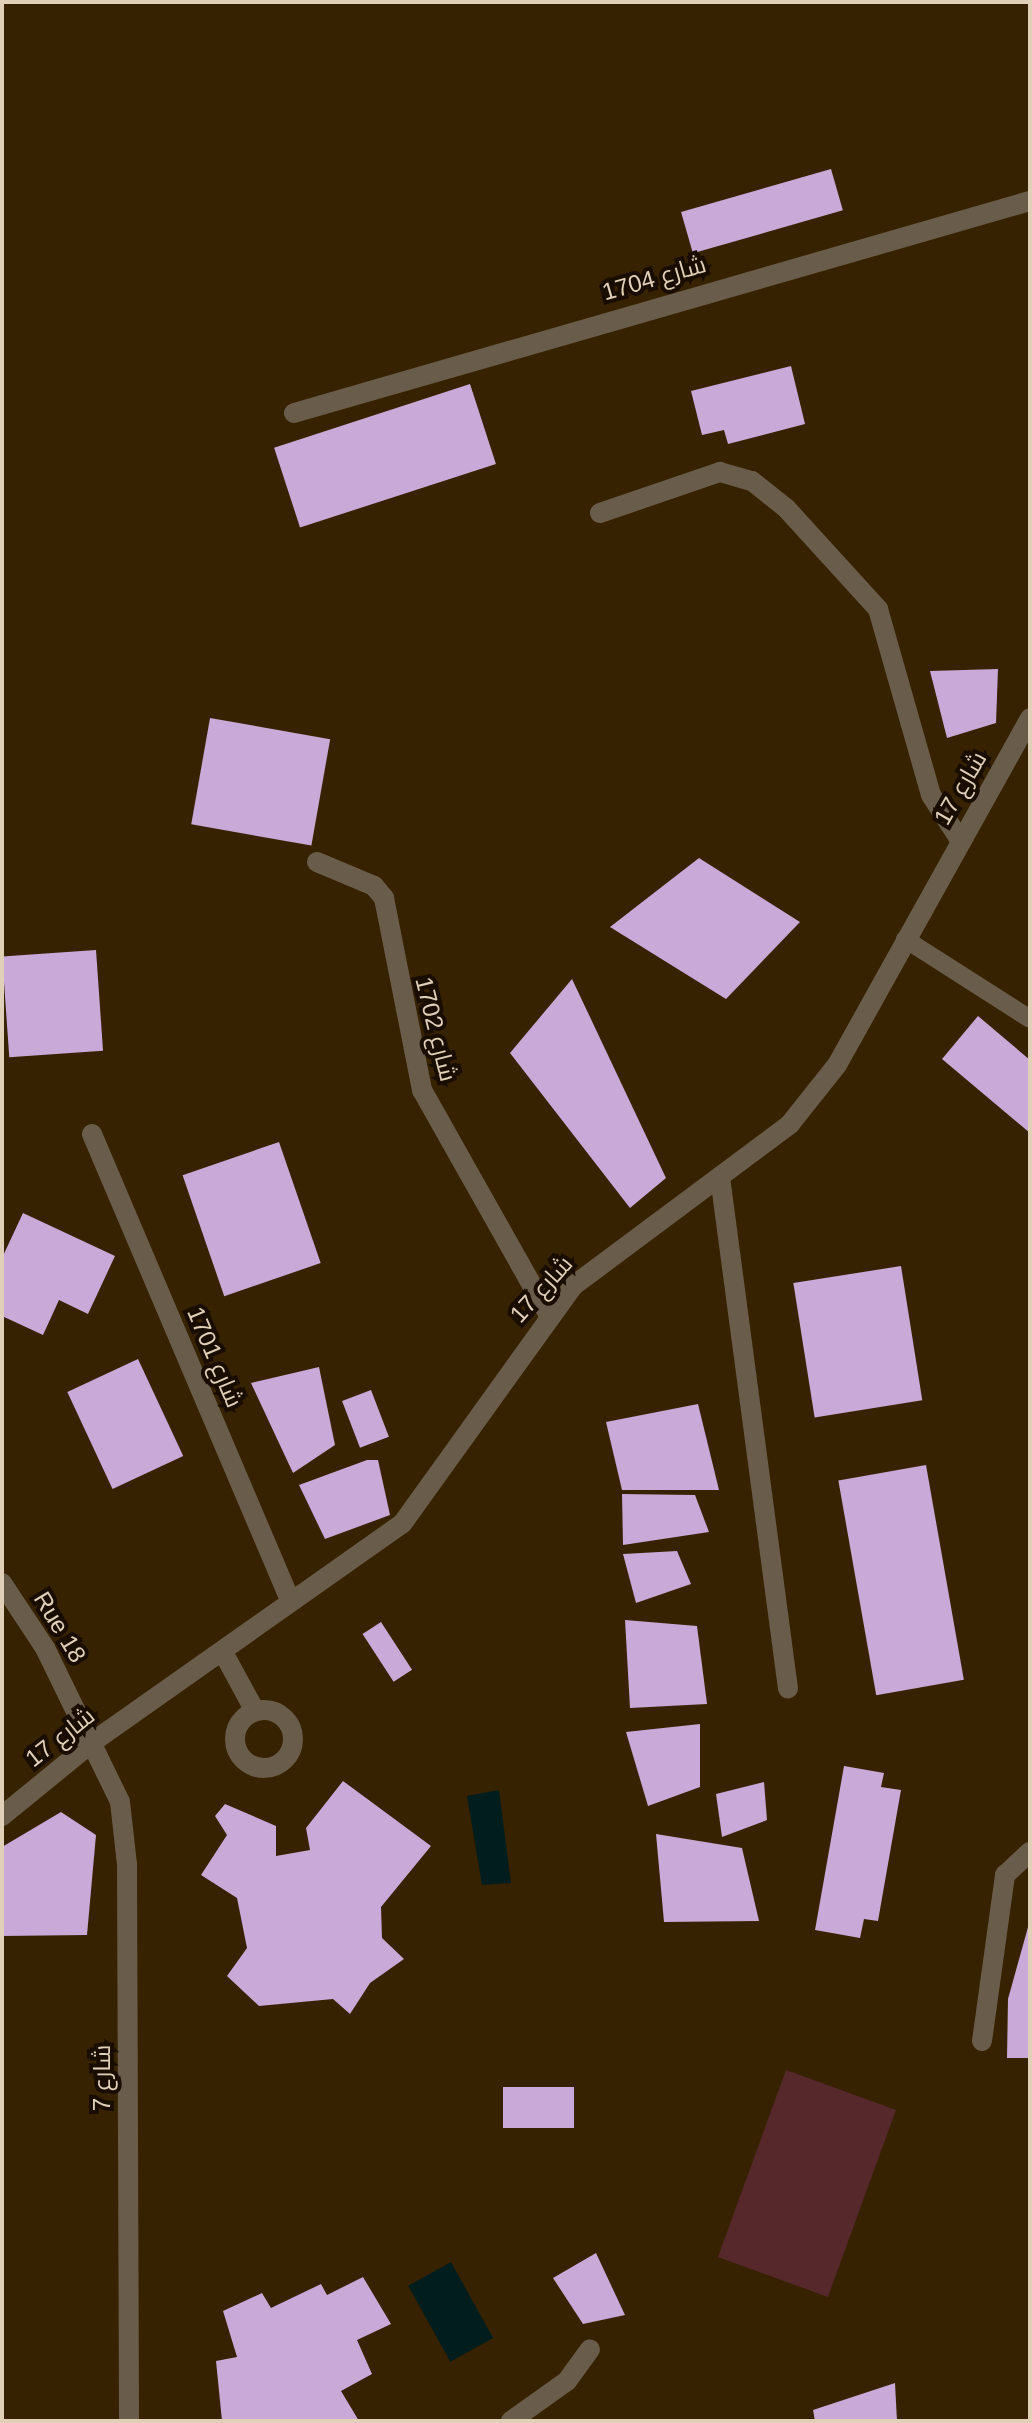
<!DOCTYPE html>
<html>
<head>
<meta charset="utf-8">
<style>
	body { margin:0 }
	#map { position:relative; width:1032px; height:2423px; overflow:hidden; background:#372200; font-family:Arial,Cairo,sans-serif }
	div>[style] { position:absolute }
	.green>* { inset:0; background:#56282c; transform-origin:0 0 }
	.water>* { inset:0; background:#021d1d; transform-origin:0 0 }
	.building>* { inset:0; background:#c9a9d7; transform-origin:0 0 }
	.service>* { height:18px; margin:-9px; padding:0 9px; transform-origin:9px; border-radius:9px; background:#6a5c4a }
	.minor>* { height:20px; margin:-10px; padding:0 10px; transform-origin:10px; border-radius:10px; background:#6a5c4a }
	.minor>.ring { margin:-10px; padding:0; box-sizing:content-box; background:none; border:20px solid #6a5c4a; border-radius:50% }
	span { translate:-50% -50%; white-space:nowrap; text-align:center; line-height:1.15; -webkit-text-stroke:8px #190d00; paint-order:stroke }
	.street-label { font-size:24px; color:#e1d0b8 }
	.frame { position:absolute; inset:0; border:4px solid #e1d0b8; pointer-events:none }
</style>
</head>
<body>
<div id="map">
	<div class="green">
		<div style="left:786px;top:2070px;width:117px;height:199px;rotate:20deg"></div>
	</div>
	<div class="water">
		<div style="clip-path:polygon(499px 1790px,511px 1883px,482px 1885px,467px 1796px)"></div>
		<div style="left:451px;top:2262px;width:87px;height:49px;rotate:61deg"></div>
	</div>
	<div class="building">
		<div style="left:831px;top:169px;width:43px;height:156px;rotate:74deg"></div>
		<div style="clip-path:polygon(791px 366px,805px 424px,728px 444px,724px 430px,702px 435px,691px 391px)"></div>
		<div style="left:470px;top:384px;width:84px;height:206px;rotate:72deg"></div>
		<div style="clip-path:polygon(998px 669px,996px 723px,947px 738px,930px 671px)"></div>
		<div style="left:210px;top:718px;width:122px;height:108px;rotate:10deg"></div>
		<div style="clip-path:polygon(699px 858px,800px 922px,726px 999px,610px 927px)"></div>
		<div style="left:96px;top:950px;width:101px;height:94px;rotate:86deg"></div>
		<div style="clip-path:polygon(572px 979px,666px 1178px,630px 1208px,510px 1053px)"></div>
		<div style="clip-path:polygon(978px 1016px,1030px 1060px,1030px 1133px,942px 1059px)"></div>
		<div style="left:279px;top:1142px;width:128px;height:102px;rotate:71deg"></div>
		<div style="clip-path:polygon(23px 1213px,115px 1256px,88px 1314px,59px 1300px,43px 1335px,2px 1316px,2px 1258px)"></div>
		<div style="left:901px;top:1266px;width:136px;height:109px;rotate:81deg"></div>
		<div style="left:138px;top:1359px;width:107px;height:78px;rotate:65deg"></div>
		<div style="clip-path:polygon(319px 1367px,335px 1445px,293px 1473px,251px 1383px)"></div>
		<div style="left:371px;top:1390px;width:50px;height:31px;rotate:69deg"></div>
		<div style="clip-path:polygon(698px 1404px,719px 1490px,622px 1490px,606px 1422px)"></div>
		<div style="clip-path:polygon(367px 1460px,378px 1460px,390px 1515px,325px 1539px,299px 1485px)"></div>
		<div style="left:926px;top:1465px;width:218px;height:89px;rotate:80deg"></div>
		<div style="clip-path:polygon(622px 1494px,695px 1495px,709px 1532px,623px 1545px)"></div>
		<div style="clip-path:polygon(677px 1551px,691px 1584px,636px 1603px,623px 1554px)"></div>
		<div style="clip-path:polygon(625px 1620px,697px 1626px,707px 1704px,630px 1708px)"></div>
		<div style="left:381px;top:1622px;width:57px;height:22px;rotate:57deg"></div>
		<div style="clip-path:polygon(700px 1724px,700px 1787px,648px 1806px,626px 1732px)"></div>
		<div style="clip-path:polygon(844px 1766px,884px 1773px,881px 1787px,901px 1790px,878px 1921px,864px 1919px,860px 1938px,815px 1930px)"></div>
		<div style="clip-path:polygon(343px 1781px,431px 1846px,381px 1907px,382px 1938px,404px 1959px,370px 1983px,350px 2014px,333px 1999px,259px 2006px,227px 1976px,247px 1948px,237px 1898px,201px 1875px,227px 1835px,215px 1816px,225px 1804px,276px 1826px,276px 1856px,310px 1850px,306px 1828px)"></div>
		<div style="clip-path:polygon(764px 1782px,767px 1820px,722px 1837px,716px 1794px)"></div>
		<div style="clip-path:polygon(61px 1812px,96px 1835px,87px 1935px,2px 1936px,2px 1847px)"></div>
		<div style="clip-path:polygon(656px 1834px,742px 1848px,759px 1921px,664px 1922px)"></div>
		<div style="clip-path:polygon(1030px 1920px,1030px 2058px,1007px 2058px,1008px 1999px)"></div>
		<div style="left:574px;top:2087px;width:41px;height:71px;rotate:90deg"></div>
		<div style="clip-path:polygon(596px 2253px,625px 2315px,583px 2324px,553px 2278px)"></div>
		<div style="clip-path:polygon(363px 2277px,391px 2324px,357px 2340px,372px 2374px,341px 2391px,359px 2421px,222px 2421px,216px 2361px,237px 2357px,223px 2311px,262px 2293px,271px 2308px,321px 2284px,327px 2295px)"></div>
		<div style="clip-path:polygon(895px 2383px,897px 2421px,815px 2421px,813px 2410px)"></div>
	</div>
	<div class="service">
		<div style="left:905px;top:939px;width:148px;rotate:32.6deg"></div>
	</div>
	<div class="minor">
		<div style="left:294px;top:413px;width:766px;rotate:-16.07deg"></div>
		<div style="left:600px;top:513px;width:127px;rotate:-18.9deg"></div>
		<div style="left:720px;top:472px;width:33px;rotate:16deg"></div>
		<div style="left:752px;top:481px;width:43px;rotate:38.5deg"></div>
		<div style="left:786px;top:508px;width:137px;rotate:47.7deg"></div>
		<div style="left:878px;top:609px;width:193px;rotate:74.1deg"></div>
		<div style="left:931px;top:795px;width:54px;rotate:57.2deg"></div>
		<div style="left:317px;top:862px;width:62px;rotate:22.8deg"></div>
		<div style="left:374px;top:886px;width:16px;rotate:50deg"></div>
		<div style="left:384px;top:898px;width:196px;rotate:78.8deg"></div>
		<div style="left:422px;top:1090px;width:257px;rotate:60.6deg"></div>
		<div style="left:92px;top:1134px;width:506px;rotate:66.98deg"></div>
		<div style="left:720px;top:1177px;width:516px;rotate:82.43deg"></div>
		<div style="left:2px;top:1583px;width:78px;rotate:56.5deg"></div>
		<div style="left:45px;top:1648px;width:171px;rotate:64deg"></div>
		<div style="left:120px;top:1802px;width:62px;rotate:83.6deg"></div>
		<div style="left:127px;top:1864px;width:557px;rotate:89.79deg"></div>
		<div style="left:224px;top:1654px;width:65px;rotate:61.5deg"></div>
		<div class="ring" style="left:235px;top:1710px;width:38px;height:38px"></div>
		<div style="left:2px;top:1816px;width:119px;rotate:-39.2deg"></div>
		<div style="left:94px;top:1741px;width:377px;rotate:-35.2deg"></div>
		<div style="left:402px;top:1524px;width:293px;rotate:-54.3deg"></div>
		<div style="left:573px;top:1286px;width:271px;rotate:-36.7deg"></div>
		<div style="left:790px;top:1124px;width:75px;rotate:-51.5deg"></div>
		<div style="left:837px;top:1065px;width:397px;rotate:-60.9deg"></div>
		<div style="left:982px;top:2041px;width:168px;rotate:-82.1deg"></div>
		<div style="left:1005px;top:1875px;width:34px;rotate:-43deg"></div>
		<div style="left:511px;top:2421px;width:69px;rotate:-35.5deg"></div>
		<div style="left:567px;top:2381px;width:39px;rotate:-54deg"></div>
	</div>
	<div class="street-label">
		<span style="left:654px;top:278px;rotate:-16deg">شارع 1704</span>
		<span style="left:960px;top:788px;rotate:-60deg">شارع 17</span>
		<span style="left:436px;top:1029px;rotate:76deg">شارع 1702</span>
		<span style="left:541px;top:1289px;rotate:-48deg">شارع 17</span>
		<span style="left:215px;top:1357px;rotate:67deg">شارع 1701</span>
		<span style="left:60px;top:1627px;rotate:59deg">Rue 18</span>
		<span style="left:60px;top:1737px;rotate:-38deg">شارع 17</span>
		<span style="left:102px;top:2078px;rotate:-90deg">شارع 7</span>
	</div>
	<div class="frame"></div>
</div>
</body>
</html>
